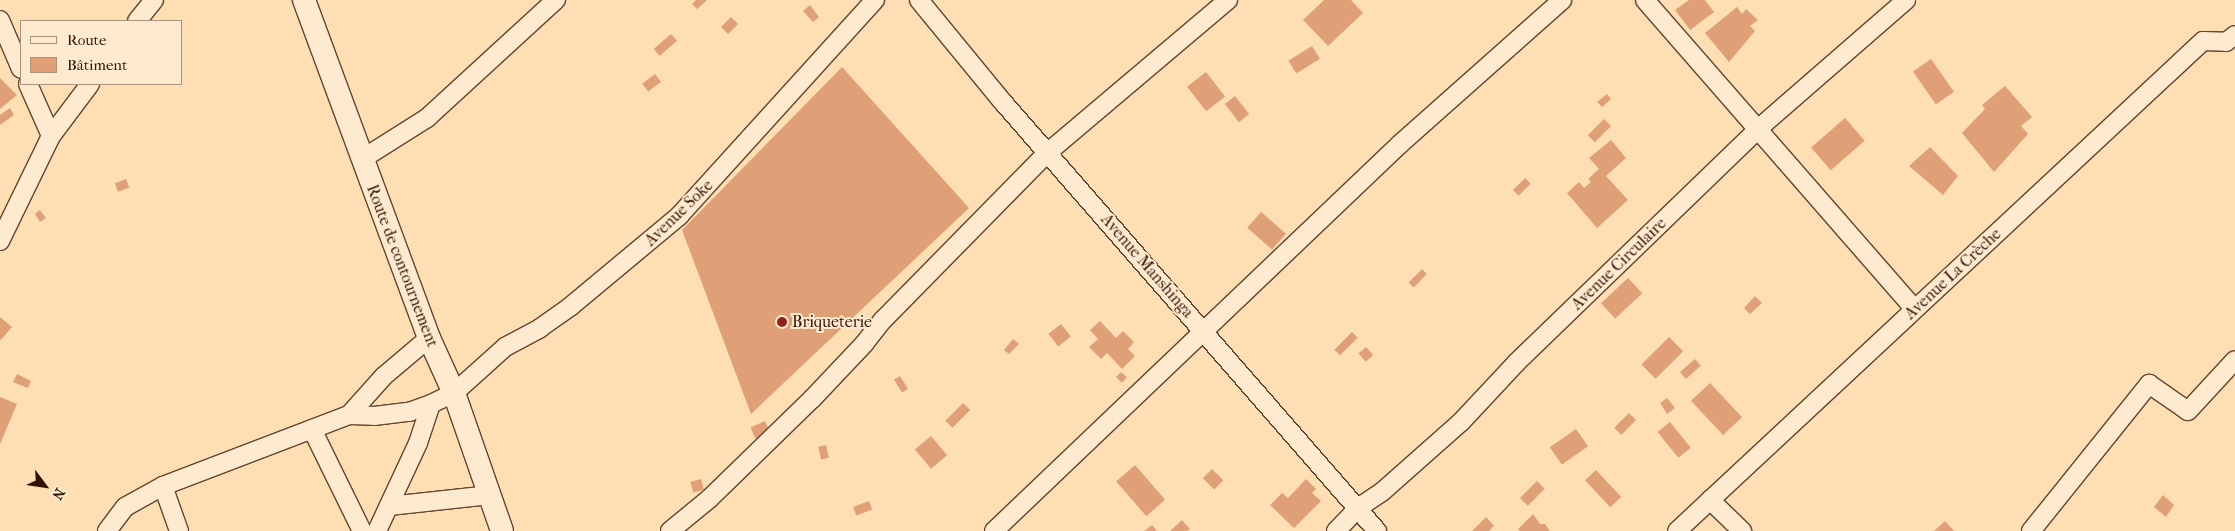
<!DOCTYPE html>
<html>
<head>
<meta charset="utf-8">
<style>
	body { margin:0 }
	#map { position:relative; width:2235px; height:531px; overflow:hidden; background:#fedfb3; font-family:"IM FELL French Canon",serif }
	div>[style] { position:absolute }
	.building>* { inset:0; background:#dfa078; transform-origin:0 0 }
	.roads { filter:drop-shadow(1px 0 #65442f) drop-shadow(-1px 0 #65442f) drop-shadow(0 1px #65442f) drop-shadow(0 -1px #65442f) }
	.minor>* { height:18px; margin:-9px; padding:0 9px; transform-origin:9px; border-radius:9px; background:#feeace }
	.tertiary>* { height:22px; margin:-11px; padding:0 11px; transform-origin:11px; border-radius:11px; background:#feeace }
	.dots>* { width:14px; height:14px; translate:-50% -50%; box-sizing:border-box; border:2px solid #feeace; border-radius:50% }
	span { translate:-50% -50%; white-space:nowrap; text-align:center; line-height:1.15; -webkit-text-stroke:4px #feeace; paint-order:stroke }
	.street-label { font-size:16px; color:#321103 }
	.poi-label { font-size:16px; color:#321103 }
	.left { translate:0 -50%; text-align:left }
	.legend { position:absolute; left:20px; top:20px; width:162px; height:65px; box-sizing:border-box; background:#feeace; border:1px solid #ac937d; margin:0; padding:6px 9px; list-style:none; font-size:15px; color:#321103 }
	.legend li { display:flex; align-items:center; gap:10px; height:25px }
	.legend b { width:25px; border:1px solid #ac937d }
	.north { position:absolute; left:20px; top:461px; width:50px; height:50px; -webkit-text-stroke:4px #feeace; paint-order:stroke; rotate:121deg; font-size:14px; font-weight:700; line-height:20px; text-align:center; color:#321103 }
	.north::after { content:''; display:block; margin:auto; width:18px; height:22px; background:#321103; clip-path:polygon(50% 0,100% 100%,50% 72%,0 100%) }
</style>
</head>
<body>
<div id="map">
	<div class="building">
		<div style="clip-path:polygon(696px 0,707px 0,697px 9px,692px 4px)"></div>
		<div style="clip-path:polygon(1324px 0,1351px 0,1363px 13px,1328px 46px,1303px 20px)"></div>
		<div style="clip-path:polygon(1689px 0,1705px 0,1714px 12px,1690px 30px,1675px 10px)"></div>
		<div style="clip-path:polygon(810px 5px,819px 17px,813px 22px,803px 11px)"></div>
		<div style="clip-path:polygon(1737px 7px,1742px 14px,1746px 9px,1758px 20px,1750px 26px,1755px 31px,1729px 62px,1705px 33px)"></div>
		<div style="left:731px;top:17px;width:10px;height:14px;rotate:45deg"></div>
		<div style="left:671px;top:34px;width:9px;height:23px;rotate:49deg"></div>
		<div style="left:1312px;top:46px;width:15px;height:28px;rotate:58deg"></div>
		<div style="left:1931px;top:59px;width:40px;height:22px;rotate:55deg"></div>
		<div style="clip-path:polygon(842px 67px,969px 208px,751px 414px,682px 230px)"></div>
		<div style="left:1206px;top:72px;width:31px;height:24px;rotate:52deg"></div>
		<div style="left:655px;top:74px;width:10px;height:16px;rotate:53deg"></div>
		<div style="clip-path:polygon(0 78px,17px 95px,0 109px)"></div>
		<div style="clip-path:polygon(2005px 86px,2032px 117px,2021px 126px,2028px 134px,1994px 172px,1962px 133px,1985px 109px,1982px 105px)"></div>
		<div style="clip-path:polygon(1607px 94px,1611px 99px,1602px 107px,1597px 102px)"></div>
		<div style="left:1235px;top:96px;width:23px;height:13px;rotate:52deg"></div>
		<div style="clip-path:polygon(10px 108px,14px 115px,0 125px,0 115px)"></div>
		<div style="left:1845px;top:118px;width:30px;height:45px;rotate:49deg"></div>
		<div style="left:1604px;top:119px;width:10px;height:23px;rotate:45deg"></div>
		<div style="clip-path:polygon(1611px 140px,1626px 158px,1606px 176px,1628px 200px,1597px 228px,1567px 193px,1579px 182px,1584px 188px,1591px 182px,1588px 179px,1599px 169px,1589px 158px)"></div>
		<div style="clip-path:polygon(1930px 147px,1958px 176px,1943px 195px,1909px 166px)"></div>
		<div style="left:1525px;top:178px;width:8px;height:17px;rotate:45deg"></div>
		<div style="left:126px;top:179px;width:9px;height:12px;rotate:69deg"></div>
		<div style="clip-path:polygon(40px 210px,46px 218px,40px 222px,35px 214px)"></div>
		<div style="left:1261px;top:212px;width:33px;height:21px;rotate:41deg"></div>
		<div style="left:1422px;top:269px;width:7px;height:19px;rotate:45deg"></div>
		<div style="left:1628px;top:278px;width:21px;height:37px;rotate:47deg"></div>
		<div style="clip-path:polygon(1755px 296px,1762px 303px,1750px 314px,1744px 308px)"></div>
		<div style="clip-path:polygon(0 317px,12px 327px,1px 340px,0 339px)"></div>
		<div style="clip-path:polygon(1100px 321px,1116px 338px,1123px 331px,1134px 342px,1128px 349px,1135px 356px,1122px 369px,1107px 353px,1101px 359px,1089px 347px,1098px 339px,1090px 330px)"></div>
		<div style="left:1061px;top:324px;width:16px;height:16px;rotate:52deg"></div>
		<div style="left:1352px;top:332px;width:8px;height:25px;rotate:45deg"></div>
		<div style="left:1669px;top:337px;width:20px;height:39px;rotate:45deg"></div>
		<div style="clip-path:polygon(1013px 339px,1019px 344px,1009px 354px,1004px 350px)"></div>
		<div style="left:1366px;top:347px;width:11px;height:10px;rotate:49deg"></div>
		<div style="left:1695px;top:359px;width:9px;height:20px;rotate:49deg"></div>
		<div style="clip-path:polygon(1121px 372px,1127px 377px,1122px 383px,1116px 377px)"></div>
		<div style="clip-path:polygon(17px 374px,31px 381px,28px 388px,13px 382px)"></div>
		<div style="left:900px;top:376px;width:15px;height:7px;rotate:58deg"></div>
		<div style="left:1710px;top:383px;width:47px;height:26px;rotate:47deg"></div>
		<div style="clip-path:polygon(0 397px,17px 404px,0 444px)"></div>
		<div style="clip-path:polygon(1667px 398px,1675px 408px,1667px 414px,1660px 403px)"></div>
		<div style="left:963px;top:403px;width:10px;height:25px;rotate:45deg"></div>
		<div style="left:1629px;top:413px;width:10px;height:21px;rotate:45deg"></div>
		<div style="left:765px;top:421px;width:12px;height:16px;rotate:66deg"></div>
		<div style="left:1670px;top:422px;width:33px;height:16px;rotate:51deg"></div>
		<div style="left:1576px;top:429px;width:21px;height:32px;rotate:55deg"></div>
		<div style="left:931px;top:436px;width:25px;height:21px;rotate:50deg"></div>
		<div style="left:826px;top:445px;width:13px;height:8px;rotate:77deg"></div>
		<div style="left:1135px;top:465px;width:46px;height:25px;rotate:49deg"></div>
		<div style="left:1212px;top:469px;width:16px;height:13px;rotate:45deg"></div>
		<div style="left:1596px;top:470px;width:37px;height:15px;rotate:47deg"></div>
		<div style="left:701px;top:479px;width:11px;height:11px;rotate:75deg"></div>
		<div style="clip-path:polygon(1306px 479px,1316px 489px,1312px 493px,1321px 501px,1294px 528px,1270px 505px,1282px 493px,1288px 498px)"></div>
		<div style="left:1537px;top:481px;width:11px;height:24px;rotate:45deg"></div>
		<div style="clip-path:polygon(2163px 495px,2174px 505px,2166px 517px,2154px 507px)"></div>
		<div style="left:869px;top:501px;width:9px;height:17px;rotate:69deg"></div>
		<div style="clip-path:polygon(1533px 514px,1540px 524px,1545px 524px,1550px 531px,1520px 531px,1518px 529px)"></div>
		<div style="clip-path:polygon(1486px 517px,1494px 526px,1489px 531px,1472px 531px)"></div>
		<div style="clip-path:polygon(1182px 520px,1190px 529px,1187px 531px,1170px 531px)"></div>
		<div style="clip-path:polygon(1945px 521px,1954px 531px,1934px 531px)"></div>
		<div style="clip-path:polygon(1152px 525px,1157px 531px,1144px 531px)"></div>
	</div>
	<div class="roads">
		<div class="minor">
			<div style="left:919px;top:0;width:131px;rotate:50.6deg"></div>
			<div style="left:1002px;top:101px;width:571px;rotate:48.91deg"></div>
			<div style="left:1645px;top:0;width:410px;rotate:48.9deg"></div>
			<div style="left:0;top:20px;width:53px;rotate:66.8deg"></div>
			<div style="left:137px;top:21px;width:27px;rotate:-51deg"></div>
			<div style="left:28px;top:84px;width:57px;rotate:66.1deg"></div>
			<div style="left:362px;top:159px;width:77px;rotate:-32.2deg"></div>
			<div style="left:427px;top:118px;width:175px;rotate:-42.5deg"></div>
			<div style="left:0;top:241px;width:117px;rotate:-64.1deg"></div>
			<div style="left:51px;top:136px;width:65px;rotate:-53.1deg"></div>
			<div style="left:349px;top:415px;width:25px;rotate:2deg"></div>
			<div style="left:374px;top:416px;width:35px;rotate:-7deg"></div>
			<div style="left:409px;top:412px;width:23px;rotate:-20deg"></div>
			<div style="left:431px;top:404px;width:25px;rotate:-26deg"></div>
			<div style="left:454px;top:393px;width:69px;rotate:-42deg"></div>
			<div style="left:505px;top:347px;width:40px;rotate:-28deg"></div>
			<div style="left:540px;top:328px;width:38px;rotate:-35deg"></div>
			<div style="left:571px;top:306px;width:141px;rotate:-39.8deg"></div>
			<div style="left:679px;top:216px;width:292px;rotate:-47.8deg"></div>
			<div style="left:312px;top:429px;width:114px;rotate:63.9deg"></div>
			<div style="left:163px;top:486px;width:48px;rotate:70.4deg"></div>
			<div style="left:1710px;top:500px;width:45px;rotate:44.1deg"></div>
			<div style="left:389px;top:506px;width:102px;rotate:-6.2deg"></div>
			<div style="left:107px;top:531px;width:30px;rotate:-53deg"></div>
			<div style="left:125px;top:507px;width:43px;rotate:-28.9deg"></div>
			<div style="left:163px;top:486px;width:199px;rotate:-20.9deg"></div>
			<div style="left:349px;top:415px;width:52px;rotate:-48.1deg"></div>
			<div style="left:384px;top:376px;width:59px;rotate:-40.2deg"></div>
			<div style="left:377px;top:531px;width:97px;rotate:-65deg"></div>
			<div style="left:418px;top:443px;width:41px;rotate:-71.6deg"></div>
			<div style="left:670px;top:531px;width:50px;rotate:-39.4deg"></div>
			<div style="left:709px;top:499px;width:144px;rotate:-44.2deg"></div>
			<div style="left:812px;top:399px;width:76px;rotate:-46.6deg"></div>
			<div style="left:864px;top:344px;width:31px;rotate:-52deg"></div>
			<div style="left:883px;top:320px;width:234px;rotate:-45.5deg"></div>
			<div style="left:1047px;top:153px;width:237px;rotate:-40.2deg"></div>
			<div style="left:994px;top:531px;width:561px;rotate:-43.63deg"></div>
			<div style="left:1400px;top:144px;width:217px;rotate:-41.6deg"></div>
			<div style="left:1336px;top:531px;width:32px;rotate:-46deg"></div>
			<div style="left:1358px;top:508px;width:30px;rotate:-34deg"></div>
			<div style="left:1383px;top:491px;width:104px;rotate:-41.5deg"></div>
			<div style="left:1461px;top:422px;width:82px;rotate:-47deg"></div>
			<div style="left:1517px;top:362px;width:337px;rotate:-44deg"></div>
			<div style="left:1759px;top:128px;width:195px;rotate:-41deg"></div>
			<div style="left:1677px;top:531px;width:719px;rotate:-42.97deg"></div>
			<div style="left:2203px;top:41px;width:23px;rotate:2deg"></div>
			<div style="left:2226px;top:42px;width:11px;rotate:-38deg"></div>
			<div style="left:2031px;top:531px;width:189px;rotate:-51.2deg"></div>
			<div style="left:2149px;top:384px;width:47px;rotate:34.7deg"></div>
			<div style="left:2188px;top:411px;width:69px;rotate:-47.3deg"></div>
		</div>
		<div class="tertiary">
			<div style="left:304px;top:0;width:360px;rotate:69.7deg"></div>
			<div style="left:429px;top:338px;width:60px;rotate:65.6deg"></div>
			<div style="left:454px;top:393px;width:146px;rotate:70.8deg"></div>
		</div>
	</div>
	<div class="dots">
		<div style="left:782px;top:322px;background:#8f2418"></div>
	</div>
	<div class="street-label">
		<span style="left:679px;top:213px;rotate:-44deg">Avenue Soke</span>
		<span style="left:1619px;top:264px;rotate:-44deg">Avenue Circulaire</span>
		<span style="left:402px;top:266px;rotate:69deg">Route de contournement</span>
		<span style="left:1147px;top:266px;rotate:49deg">Avenue Manshinga</span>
		<span style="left:1953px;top:274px;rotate:-43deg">Avenue La Crèche</span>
	</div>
	<div class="poi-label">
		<span class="left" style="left:792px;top:322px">Briqueterie</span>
	</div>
	<ul class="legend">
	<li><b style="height:6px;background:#feeace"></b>Route</li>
	<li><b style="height:14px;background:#dfa078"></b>Bâtiment</li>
	</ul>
	<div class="north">N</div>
</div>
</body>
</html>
